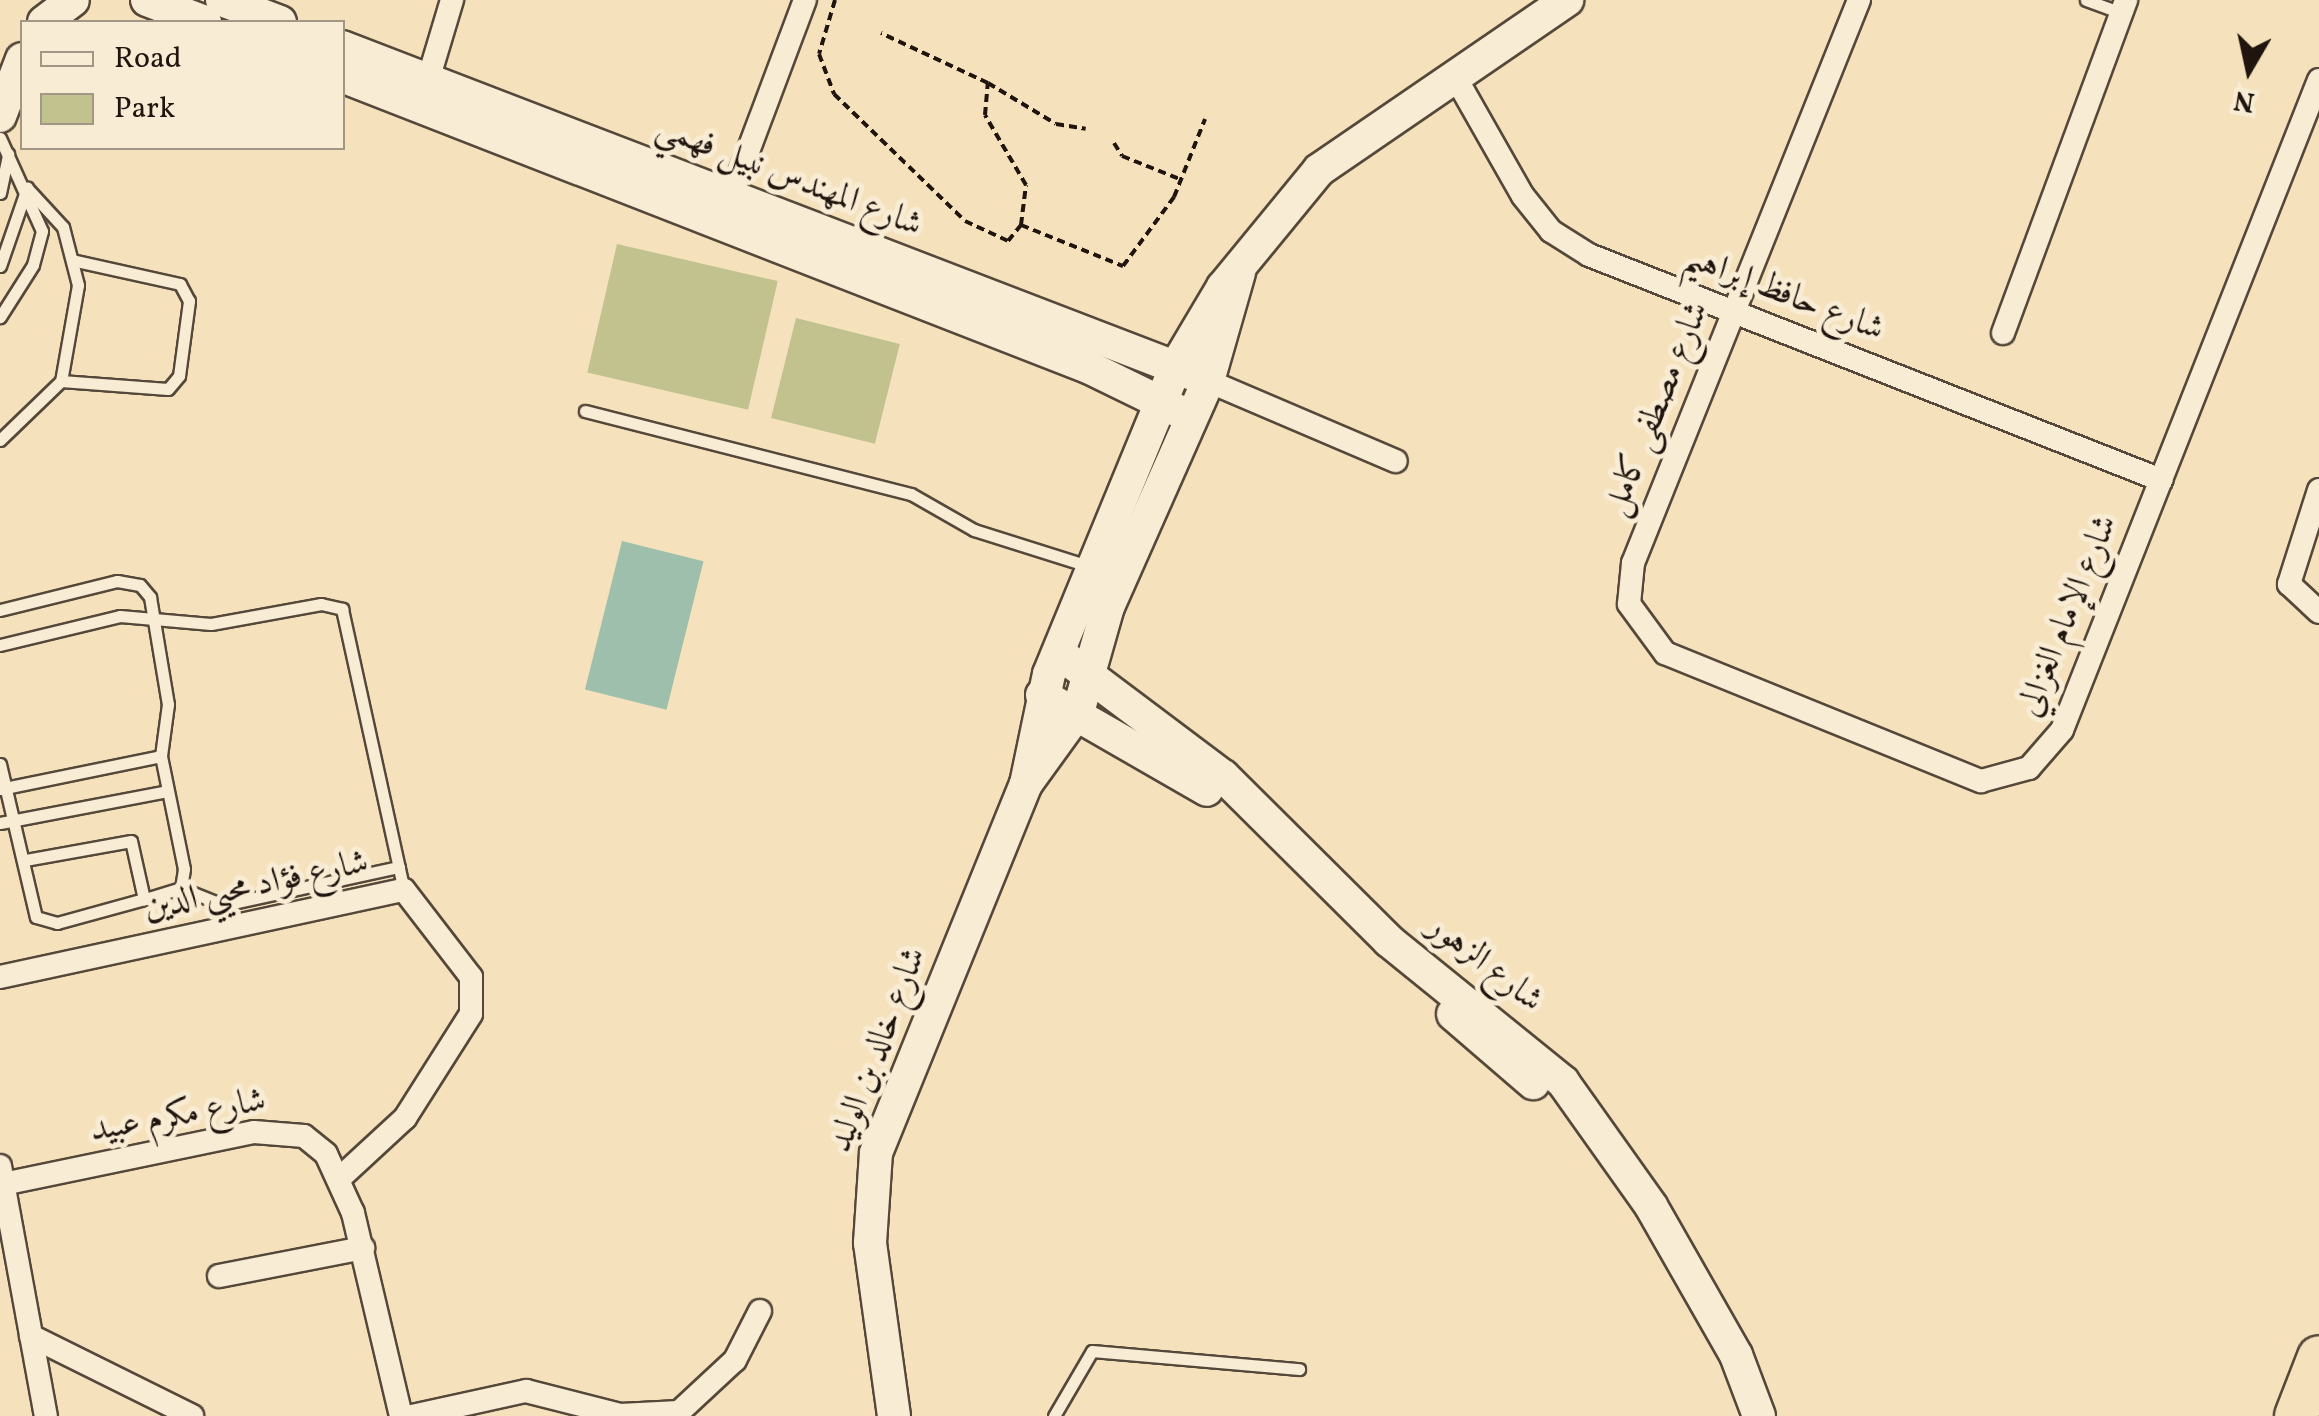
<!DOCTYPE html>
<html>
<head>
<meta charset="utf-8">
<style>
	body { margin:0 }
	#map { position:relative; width:2319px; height:1416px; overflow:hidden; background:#f5e2bd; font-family:Vollkorn,Amiri,serif }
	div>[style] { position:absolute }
	.green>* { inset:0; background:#c1c28e; transform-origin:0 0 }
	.water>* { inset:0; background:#9dbfab; transform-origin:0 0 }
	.path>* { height:4px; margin-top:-2px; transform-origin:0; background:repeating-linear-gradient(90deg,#20150e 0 8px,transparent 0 13px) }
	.roads { filter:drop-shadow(2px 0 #55483a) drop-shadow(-2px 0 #55483a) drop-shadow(0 2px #55483a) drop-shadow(0 -2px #55483a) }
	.lane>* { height:11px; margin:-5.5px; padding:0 5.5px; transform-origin:5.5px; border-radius:5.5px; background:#f8ecd4 }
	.street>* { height:22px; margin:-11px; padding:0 11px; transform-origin:11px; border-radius:11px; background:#f8ecd4 }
	.secondary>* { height:32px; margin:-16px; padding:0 16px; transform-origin:16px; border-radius:16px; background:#f8ecd4 }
	.highway>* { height:42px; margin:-21px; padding:0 21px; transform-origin:21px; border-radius:21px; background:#f5e2bd }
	span { translate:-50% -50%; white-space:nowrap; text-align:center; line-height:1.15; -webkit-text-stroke:10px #f8ecd4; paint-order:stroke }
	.street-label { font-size:35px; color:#20150e }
	.legend { position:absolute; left:20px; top:20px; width:325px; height:130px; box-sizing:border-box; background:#f8ecd4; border:2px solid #a29685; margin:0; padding:12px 18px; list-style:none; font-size:30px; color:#20150e }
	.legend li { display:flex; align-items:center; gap:20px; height:50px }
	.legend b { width:50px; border:2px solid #a29685 }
	.north { position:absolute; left:2199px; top:20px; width:100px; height:100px; -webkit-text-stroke:8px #f8ecd4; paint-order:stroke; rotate:189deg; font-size:28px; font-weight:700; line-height:40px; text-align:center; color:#20150e }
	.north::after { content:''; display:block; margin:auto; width:35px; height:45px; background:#20150e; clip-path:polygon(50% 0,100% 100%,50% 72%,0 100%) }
</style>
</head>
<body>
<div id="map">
	<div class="green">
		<div style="left:617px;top:244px;width:165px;height:132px;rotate:13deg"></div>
		<div style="left:796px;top:318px;width:107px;height:103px;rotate:14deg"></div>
	</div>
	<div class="water">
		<div style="left:622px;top:541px;width:84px;height:153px;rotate:14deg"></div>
	</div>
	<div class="path">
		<div style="left:835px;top:0;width:56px;rotate:106.5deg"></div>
		<div style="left:819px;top:54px;width:43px;rotate:69.4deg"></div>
		<div style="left:834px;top:94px;width:182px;rotate:44.1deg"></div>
		<div style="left:965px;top:221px;width:47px;rotate:24.9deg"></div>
		<div style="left:1008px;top:241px;width:21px;rotate:-51deg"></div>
		<div style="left:1021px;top:225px;width:40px;rotate:-82.9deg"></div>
		<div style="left:1026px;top:185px;width:81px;rotate:-120.4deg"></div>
		<div style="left:985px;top:115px;width:32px;rotate:-85deg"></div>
		<div style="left:988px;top:83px;width:118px;rotate:-155deg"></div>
		<div style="left:988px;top:83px;width:79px;rotate:31.1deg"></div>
		<div style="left:1056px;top:124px;width:30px;rotate:9deg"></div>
		<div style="left:1114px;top:143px;width:15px;rotate:58deg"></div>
		<div style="left:1122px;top:156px;width:65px;rotate:21.8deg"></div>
		<div style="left:1021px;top:225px;width:110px;rotate:21.9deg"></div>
		<div style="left:1123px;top:266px;width:86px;rotate:-53.5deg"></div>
		<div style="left:1174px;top:197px;width:84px;rotate:-68.3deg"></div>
	</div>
	<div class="roads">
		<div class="lane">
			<div style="left:2086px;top:0;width:37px;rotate:20deg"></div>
			<div style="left:0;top:138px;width:102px;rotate:65.7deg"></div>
			<div style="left:42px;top:231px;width:35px;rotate:105deg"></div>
			<div style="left:33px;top:265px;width:62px;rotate:122.4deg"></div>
			<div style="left:0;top:193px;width:40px;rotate:-78deg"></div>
			<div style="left:0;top:266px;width:83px;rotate:-70.9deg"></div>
			<div style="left:27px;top:188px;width:53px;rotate:47.3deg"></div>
			<div style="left:63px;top:227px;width:60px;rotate:75.5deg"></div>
			<div style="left:78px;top:285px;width:97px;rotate:100deg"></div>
			<div style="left:61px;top:381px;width:85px;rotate:136deg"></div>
			<div style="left:61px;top:381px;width:107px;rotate:4.3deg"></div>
			<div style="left:168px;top:389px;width:17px;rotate:-50deg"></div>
			<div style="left:179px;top:376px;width:76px;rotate:-82.4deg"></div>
			<div style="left:189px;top:301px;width:19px;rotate:-118deg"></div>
			<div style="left:180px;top:284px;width:107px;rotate:-167.5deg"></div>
			<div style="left:585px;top:411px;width:336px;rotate:14.3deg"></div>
			<div style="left:911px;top:494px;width:73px;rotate:29.7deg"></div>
			<div style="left:974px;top:530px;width:123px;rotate:17.5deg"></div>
			<div style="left:0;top:610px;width:121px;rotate:-13.9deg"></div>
			<div style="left:117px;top:581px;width:23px;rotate:10deg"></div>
			<div style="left:140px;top:585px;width:16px;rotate:50deg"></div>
			<div style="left:150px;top:597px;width:109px;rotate:80.5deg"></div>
			<div style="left:168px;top:704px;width:52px;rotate:97.7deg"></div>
			<div style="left:161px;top:756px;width:115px;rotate:78.5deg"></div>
			<div style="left:184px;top:869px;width:19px;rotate:99deg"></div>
			<div style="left:181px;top:888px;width:39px;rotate:163deg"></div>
			<div style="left:0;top:645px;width:123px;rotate:-13.6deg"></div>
			<div style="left:120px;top:616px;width:91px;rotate:5deg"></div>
			<div style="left:211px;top:624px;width:112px;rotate:-10.3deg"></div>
			<div style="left:321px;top:604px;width:22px;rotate:13deg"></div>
			<div style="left:342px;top:609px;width:288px;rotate:77.6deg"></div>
			<div style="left:0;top:764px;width:157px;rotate:76.8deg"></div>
			<div style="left:36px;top:917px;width:22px;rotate:16deg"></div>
			<div style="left:57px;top:923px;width:90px;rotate:-15.4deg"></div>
			<div style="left:144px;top:899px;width:59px;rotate:-102.6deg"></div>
			<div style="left:131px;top:841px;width:108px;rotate:169.8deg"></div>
			<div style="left:0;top:789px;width:164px;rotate:-11.6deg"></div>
			<div style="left:0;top:823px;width:170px;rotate:-10.8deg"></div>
			<div style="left:181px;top:888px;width:45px;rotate:22deg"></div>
			<div style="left:223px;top:905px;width:180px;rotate:-12.2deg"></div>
			<div style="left:1054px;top:1416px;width:75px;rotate:-59.7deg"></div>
			<div style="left:1092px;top:1351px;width:208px;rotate:5deg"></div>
		</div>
		<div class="street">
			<div style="left:1859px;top:0;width:607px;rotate:111.87deg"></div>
			<div style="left:1633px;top:563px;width:41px;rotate:95.6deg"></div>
			<div style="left:1629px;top:604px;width:61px;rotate:53.7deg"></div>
			<div style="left:1665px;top:653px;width:341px;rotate:22.1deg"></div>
			<div style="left:1981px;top:781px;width:50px;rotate:-15.2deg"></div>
			<div style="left:2029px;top:768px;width:50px;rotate:-49deg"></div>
			<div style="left:2062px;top:730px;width:699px;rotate:-68.43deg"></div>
			<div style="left:428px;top:80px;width:84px;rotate:-73.3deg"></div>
			<div style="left:1457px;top:80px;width:133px;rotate:60.4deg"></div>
			<div style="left:1523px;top:196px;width:45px;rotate:51.3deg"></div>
			<div style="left:1551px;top:231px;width:45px;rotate:32.3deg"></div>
			<div style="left:1589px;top:255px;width:615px;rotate:21.47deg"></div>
			<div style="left:726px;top:210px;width:224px;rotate:-69.4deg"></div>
			<div style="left:2003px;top:333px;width:355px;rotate:-69.7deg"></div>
			<div style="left:1208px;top:381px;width:204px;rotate:23.1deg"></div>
			<div style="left:2319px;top:490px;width:99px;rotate:107.7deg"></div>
			<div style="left:2289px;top:584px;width:41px;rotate:43deg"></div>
			<div style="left:0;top:977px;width:413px;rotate:-12.2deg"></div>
			<div style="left:404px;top:890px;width:110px;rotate:52.4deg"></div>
			<div style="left:471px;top:977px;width:37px;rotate:90deg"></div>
			<div style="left:471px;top:1014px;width:123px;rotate:122.4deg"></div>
			<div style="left:405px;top:1118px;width:88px;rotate:137.3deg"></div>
			<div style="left:0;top:1166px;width:254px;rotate:79.6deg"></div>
			<div style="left:3px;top:1184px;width:256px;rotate:-11.7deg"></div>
			<div style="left:254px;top:1132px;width:50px;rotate:4.6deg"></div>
			<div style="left:304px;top:1136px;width:28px;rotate:39deg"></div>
			<div style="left:326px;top:1154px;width:65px;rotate:65.4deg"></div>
			<div style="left:353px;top:1213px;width:209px;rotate:76.7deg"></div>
			<div style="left:219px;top:1276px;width:147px;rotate:-11deg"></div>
			<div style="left:31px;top:1336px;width:180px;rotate:26.4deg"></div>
			<div style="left:412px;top:1416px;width:117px;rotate:-12.4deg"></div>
			<div style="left:526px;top:1391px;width:97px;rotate:14.3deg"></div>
			<div style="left:620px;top:1415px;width:59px;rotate:-2.9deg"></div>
			<div style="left:679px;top:1412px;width:76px;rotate:-42.9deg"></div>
			<div style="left:735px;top:1360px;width:55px;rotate:-63deg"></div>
		</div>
		<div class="secondary">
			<div style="left:147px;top:0;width:62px;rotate:20.8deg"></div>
			<div style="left:222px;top:0;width:62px;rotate:20.8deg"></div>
			<div style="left:44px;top:22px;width:36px;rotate:-37deg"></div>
			<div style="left:342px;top:47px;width:914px;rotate:21.03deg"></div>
			<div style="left:342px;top:76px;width:803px;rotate:21.32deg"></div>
			<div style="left:1090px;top:368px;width:98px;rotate:26deg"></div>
			<div style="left:0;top:116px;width:61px;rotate:-68.9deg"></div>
			<div style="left:1063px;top:656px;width:200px;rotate:36.9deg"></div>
			<div style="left:1223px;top:776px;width:234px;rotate:44.8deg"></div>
			<div style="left:1389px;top:941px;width:224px;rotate:39deg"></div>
			<div style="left:1563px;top:1082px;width:152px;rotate:54.6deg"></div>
			<div style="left:1651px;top:1206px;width:172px;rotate:60.3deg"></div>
			<div style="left:1736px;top:1355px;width:65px;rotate:69.3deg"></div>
			<div style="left:1042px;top:695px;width:190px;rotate:29.9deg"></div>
			<div style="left:1026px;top:784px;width:112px;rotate:-78.2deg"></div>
			<div style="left:1049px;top:674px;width:333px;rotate:-67.6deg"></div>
			<div style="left:1176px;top:366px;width:92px;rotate:-59.3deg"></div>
			<div style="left:1223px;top:287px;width:151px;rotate:-50.6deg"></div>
			<div style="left:1319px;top:170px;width:301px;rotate:-34.4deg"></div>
			<div style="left:1453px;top:1014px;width:106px;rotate:40.8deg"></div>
			<div style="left:894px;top:1416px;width:175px;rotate:-97.9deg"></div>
			<div style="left:870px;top:1243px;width:90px;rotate:-86.2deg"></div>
			<div style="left:876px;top:1153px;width:398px;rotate:-67.9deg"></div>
			<div style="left:1026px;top:784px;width:89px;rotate:-54.2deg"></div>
			<div style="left:1078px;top:712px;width:109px;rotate:-74.1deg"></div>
			<div style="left:1108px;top:607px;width:247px;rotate:-66.1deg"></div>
			<div style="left:1208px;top:381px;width:112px;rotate:-74deg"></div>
		</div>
		<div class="highway">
			<div style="left:2296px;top:1416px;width:63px;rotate:-68.7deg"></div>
		</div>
	</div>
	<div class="street-label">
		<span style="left:789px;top:177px;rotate:21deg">شارع المهندس نبيل فهمي</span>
		<span style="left:1784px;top:294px;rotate:21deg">شارع حافظ إبراهيم</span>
		<span style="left:1657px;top:409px;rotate:-68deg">شارع مصطفى كامل</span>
		<span style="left:2068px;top:616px;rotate:-68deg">شارع الإمام الغزالي</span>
		<span style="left:256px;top:886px;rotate:-12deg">شارع فؤاد محيي الدين</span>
		<span style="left:1485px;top:964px;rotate:38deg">شارع الزهور</span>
		<span style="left:878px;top:1050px;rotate:-69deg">شارع خالد بن الوليد</span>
		<span style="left:178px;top:1116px;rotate:-10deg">شارع مكرم عبيد</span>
	</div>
	<ul class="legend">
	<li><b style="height:12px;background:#f8ecd4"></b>Road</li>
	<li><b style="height:28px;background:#c1c28e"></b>Park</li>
	</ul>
	<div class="north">N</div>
</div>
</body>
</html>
